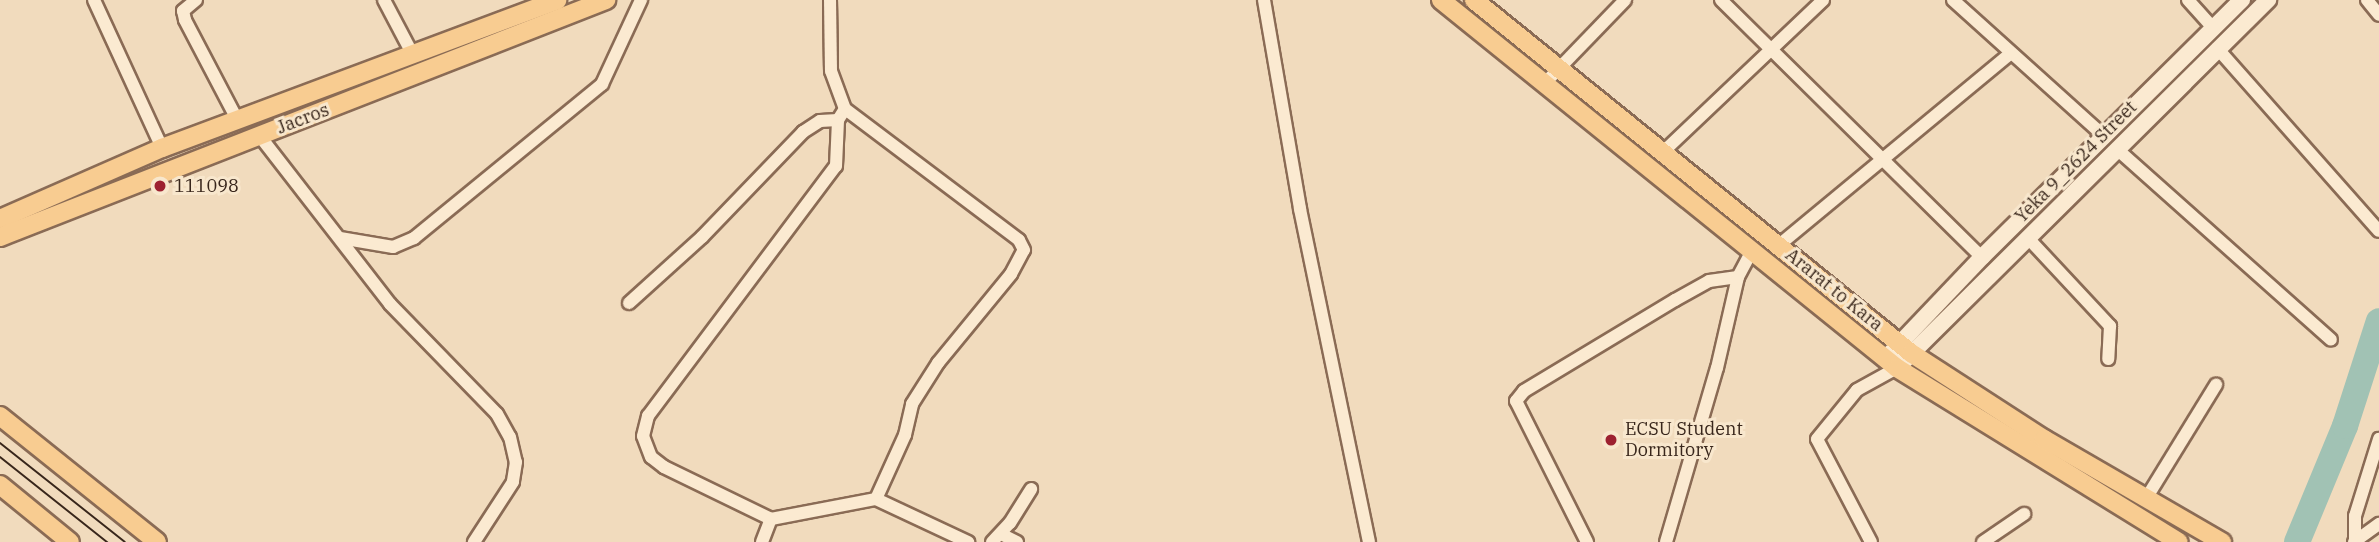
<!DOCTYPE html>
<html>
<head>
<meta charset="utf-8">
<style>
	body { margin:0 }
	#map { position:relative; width:2379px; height:542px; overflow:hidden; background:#f1dbbd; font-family:"IBM Plex Serif",serif }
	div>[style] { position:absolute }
	.river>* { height:26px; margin:-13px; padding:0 13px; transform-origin:13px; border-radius:13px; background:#a1c2b4 }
	.roads { filter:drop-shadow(2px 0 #8a6b55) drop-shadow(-2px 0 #8a6b55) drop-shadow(0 2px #8a6b55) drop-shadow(0 -2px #8a6b55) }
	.minor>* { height:12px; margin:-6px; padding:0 6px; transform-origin:6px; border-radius:6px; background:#fbead1 }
	.secondary>* { height:16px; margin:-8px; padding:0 8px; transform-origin:8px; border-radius:8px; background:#fbead1 }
	.primary>* { height:18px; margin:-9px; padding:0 9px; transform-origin:9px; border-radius:9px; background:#f8cc91 }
	.tram>* { height:2px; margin:-1px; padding:0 1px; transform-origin:1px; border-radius:1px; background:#38261b }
	.dots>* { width:19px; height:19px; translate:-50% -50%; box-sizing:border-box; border:4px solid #f8e7cd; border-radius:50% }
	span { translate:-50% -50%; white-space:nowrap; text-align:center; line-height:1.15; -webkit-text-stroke:6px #f8e7cd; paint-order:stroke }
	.street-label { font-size:18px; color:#38261b }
	.poi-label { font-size:18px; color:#38261b }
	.left { translate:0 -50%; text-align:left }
</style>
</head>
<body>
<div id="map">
	<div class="river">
		<div style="left:2297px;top:542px;width:126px;rotate:-67.5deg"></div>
		<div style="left:2345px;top:426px;width:110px;rotate:-72.1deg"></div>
	</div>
	<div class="roads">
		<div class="minor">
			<div style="left:94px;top:0;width:163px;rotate:65.3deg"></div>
			<div style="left:196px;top:0;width:17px;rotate:140deg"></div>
			<div style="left:183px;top:11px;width:9px;rotate:77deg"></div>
			<div style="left:185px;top:20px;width:112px;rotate:62.3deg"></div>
			<div style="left:384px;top:0;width:60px;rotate:62.2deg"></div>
			<div style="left:1264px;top:0;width:212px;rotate:80.2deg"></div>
			<div style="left:1300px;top:209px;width:340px;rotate:78.3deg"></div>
			<div style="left:1721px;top:0;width:366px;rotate:44.6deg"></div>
			<div style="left:1953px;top:0;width:205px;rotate:42deg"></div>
			<div style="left:2188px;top:0;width:38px;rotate:48deg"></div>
			<div style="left:2367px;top:0;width:19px;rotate:51deg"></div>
			<div style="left:2217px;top:48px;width:244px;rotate:48.5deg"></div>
			<div style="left:1543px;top:85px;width:118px;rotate:-46deg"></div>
			<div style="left:259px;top:135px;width:214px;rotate:52.2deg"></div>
			<div style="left:390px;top:304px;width:153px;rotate:45.8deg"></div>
			<div style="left:497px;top:414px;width:26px;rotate:61deg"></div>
			<div style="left:510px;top:437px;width:26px;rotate:77deg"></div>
			<div style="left:516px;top:462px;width:20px;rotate:99deg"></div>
			<div style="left:513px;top:482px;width:72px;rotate:123deg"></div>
			<div style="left:2118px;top:150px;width:285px;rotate:41.7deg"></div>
			<div style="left:1662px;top:153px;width:222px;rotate:-43.5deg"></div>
			<div style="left:2027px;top:237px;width:122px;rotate:47deg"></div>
			<div style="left:2110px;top:326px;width:33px;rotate:93deg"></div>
			<div style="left:340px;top:238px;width:54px;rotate:9.6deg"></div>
			<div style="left:393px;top:247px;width:23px;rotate:-23deg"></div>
			<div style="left:414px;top:238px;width:243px;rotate:-39.3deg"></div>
			<div style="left:602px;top:84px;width:93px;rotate:-65.1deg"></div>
			<div style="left:1779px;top:245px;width:300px;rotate:-39.6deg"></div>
			<div style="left:629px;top:303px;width:98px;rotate:-42.1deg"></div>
			<div style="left:702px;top:237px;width:146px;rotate:-46.1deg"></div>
			<div style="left:803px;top:132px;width:20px;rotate:-33deg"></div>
			<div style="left:820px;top:121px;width:18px;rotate:-3deg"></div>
			<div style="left:2147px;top:497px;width:132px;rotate:-58.4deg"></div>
			<div style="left:876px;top:499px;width:102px;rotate:25.1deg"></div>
			<div style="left:771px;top:519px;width:119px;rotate:-154.1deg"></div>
			<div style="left:664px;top:467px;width:16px;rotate:-142deg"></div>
			<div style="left:651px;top:457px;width:22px;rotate:-111deg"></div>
			<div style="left:643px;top:436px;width:21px;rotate:-76deg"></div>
			<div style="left:648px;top:416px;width:313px;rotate:-53.1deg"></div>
			<div style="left:836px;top:166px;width:46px;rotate:-87.5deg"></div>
			<div style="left:838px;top:120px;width:13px;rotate:-58deg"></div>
			<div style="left:1001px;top:534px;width:18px;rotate:27deg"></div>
			<div style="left:2355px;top:539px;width:23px;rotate:-90deg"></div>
			<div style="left:2355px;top:516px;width:81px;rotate:-72.7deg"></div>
			<div style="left:762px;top:542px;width:25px;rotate:-69deg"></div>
			<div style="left:771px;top:519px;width:107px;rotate:-10.8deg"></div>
			<div style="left:876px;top:499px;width:70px;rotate:-65.6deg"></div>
			<div style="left:905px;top:435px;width:32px;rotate:-77deg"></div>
			<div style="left:912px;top:404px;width:49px;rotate:-57.6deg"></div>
			<div style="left:938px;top:363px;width:115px;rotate:-50.6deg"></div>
			<div style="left:1011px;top:274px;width:27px;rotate:-62deg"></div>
			<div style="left:1024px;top:250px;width:11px;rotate:-117deg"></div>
			<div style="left:1019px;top:240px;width:218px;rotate:-143deg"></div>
			<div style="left:845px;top:109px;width:40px;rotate:-110.2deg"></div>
			<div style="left:831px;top:71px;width:71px;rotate:-90.8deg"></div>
			<div style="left:992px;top:542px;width:26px;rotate:-47deg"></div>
			<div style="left:1010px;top:523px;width:40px;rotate:-58deg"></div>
			<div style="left:1587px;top:542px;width:158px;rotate:-116.7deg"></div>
			<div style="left:1516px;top:401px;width:13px;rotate:-51deg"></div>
			<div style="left:1524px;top:391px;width:176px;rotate:-31.1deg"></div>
			<div style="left:1675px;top:300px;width:39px;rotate:-29deg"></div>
			<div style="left:1709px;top:281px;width:29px;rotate:-8deg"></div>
			<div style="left:1666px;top:542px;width:181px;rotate:-73.7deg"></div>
			<div style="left:1717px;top:368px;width:93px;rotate:-77deg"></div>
			<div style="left:1738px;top:277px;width:27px;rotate:-62deg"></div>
			<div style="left:1871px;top:542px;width:116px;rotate:-117.7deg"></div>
			<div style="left:1817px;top:439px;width:63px;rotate:-50.8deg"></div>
			<div style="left:1857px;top:390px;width:46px;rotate:-28.8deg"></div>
			<div style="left:1983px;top:542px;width:50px;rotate:-34.3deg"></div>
			<div style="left:2354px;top:542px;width:31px;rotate:-36deg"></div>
		</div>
		<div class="secondary">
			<div style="left:1885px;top:359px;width:141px;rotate:-46.4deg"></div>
			<div style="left:1982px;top:257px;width:366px;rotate:-44.7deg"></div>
			<div style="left:1897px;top:368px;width:523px;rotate:-44.77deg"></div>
		</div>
		<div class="primary">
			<div style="left:1441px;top:0;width:586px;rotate:38.9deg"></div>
			<div style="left:1897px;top:368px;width:331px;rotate:31.7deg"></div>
			<div style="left:1474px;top:0;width:562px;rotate:38.93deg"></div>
			<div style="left:1911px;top:353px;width:158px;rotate:32.9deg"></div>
			<div style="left:2044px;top:439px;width:206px;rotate:30.1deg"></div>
			<div style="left:0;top:219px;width:177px;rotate:-23.7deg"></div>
			<div style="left:162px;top:148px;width:422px;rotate:-20.5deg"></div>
			<div style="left:0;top:237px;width:651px;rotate:-21.36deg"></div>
			<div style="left:0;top:416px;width:201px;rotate:38.7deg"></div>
			<div style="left:0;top:485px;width:90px;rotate:39.2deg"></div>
		</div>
	</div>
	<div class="tram">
		<div style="left:0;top:443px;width:159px;rotate:38.4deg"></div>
		<div style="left:0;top:457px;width:137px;rotate:38.5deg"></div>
	</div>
	<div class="dots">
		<div style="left:160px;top:186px;background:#9d2130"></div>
		<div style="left:1611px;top:440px;background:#9d2130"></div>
	</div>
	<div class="street-label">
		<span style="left:303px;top:119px;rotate:-21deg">Jacros</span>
		<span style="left:2076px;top:162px;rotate:-45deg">Yeka 9_2624 Street</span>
		<span style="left:1834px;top:290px;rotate:39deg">Ararat to Kara</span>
	</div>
	<div class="poi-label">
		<span class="left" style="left:174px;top:186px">111098</span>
		<span class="left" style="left:1625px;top:440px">ECSU Student<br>Dormitory</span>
	</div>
</div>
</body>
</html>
